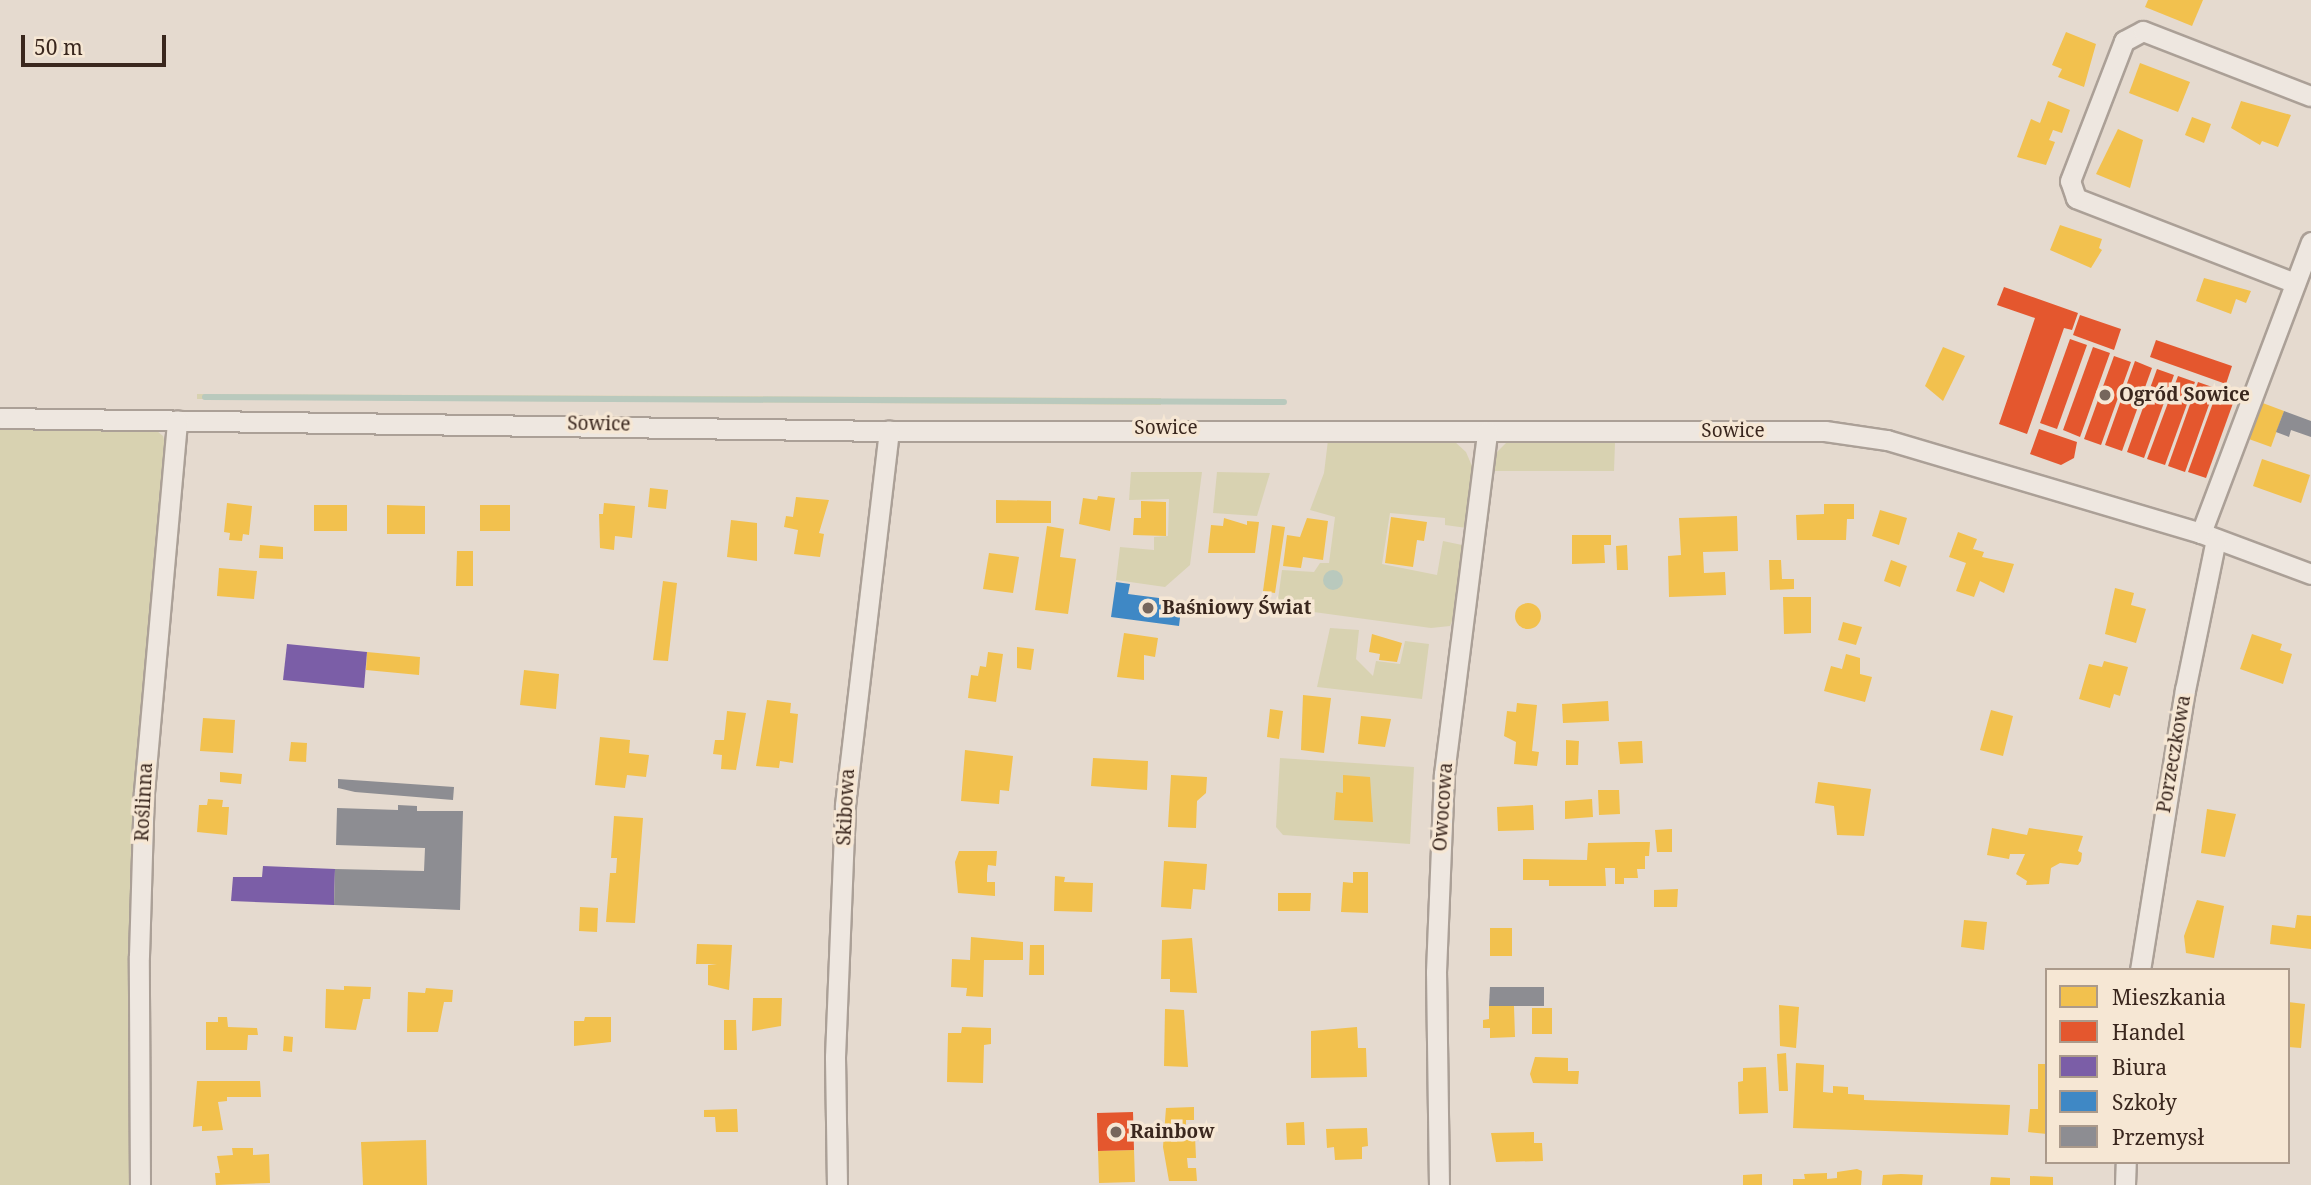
<!DOCTYPE html>
<meta charset="utf-8">
<style>
body{margin:0}
#map{position:relative;width:2311px;height:1185px;overflow:hidden;background:#e5dacf;font-family:"Noto Serif",serif}
div>[style]{position:absolute}
.green>*{inset:0;background:#d8d2b1}
.water>*{inset:0;background:#b9c9bd}
.round{border-radius:50%}
.homes>*{inset:0;background:#f2c14e}
.shops>*{inset:0;background:#e4572e}
.offices>*{inset:0;background:#7b5ea7}
.schools>*{inset:0;background:#3f88c5}
.industry>*{inset:0;background:#8d8d92}
.stream>*{height:6px;margin:-3px;padding:0 3px;transform-origin:3px;border-radius:3px;background:#b9c9bd}
.roads{filter:drop-shadow(2px 0 #aba097) drop-shadow(-2px 0 #aba097) drop-shadow(0 2px #aba097) drop-shadow(0 -2px #aba097)}
.street>*{height:19px;margin:-9.5px;padding:0 9.5px;transform-origin:9.5px;border-radius:9.5px;background:#eee7e0}
.dots>*{width:19px;height:19px;translate:-50% -50%;box-sizing:border-box;border:4px solid #f6e7d4;border-radius:50%}
span{translate:-50% -50%;white-space:nowrap;text-align:center;line-height:1.15;-webkit-text-stroke:7px #f6e7d4;paint-order:stroke}
.poi-label{font-size:19px;color:#3a271e;font-weight:700}
.left{translate:0 -50%;text-align:left}
.street-label{font-size:19px;color:#3a271e}
.legend{position:absolute;left:2045px;top:968px;width:245px;height:196px;box-sizing:border-box;background:#f6e7d4;border:2px solid #ab9a8b;margin:0;padding:9px 12px;list-style:none;font-size:21px;color:#3a271e}
.legend li{display:flex;align-items:center;gap:14px;height:35px}
.legend b{width:35px;border:2px solid #ab9a8b}
.scale{position:absolute;left:21px;top:35px;width:145px;height:32px;box-sizing:border-box;border:4px solid #3a271e;border-top:0;padding-left:9px;font-size:21px;line-height:24px;white-space:nowrap;color:#3a271e;-webkit-text-stroke:5px #f6e7d4;paint-order:stroke}
</style>
<div id="map">
<div class="green">
<i style="clip-path:polygon(197px 394px,1161px 398px,1161px 405px,197px 399px)"></i>
<i style="clip-path:polygon(0 426px,151px 426px,163px 436px,167px 453px,132px 1185px,0 1185px)"></i>
<i style="clip-path:polygon(1424px 439px,1455px 442px,1466px 452px,1475px 473px,1467px 528px,1445px 525px,1445px 518px,1390px 513px,1382px 564px,1437px 575px,1443px 541px,1462px 545px,1455px 614px,1450px 626px,1431px 628px,1277px 607px,1282px 570px,1314px 572px,1320px 563px,1329px 563px,1335px 517px,1310px 510px,1324px 473px,1328px 440px)"></i>
<i style="clip-path:polygon(1507px 442px,1615px 443px,1614px 471px,1492px 471px,1495px 454px)"></i>
<i style="clip-path:polygon(1131px 472px,1202px 472px,1190px 565px,1165px 587px,1116px 580px,1120px 547px,1154px 550px,1154px 537px,1168px 536px,1169px 499px,1129px 500px)"></i>
<i style="clip-path:polygon(1217px 472px,1270px 473px,1257px 516px,1213px 513px)"></i>
<i style="clip-path:polygon(1330px 628px,1359px 630px,1356px 659px,1373px 676px,1376px 661px,1400px 664px,1405px 641px,1429px 644px,1422px 699px,1317px 687px)"></i>
<i style="clip-path:polygon(1280px 758px,1414px 767px,1410px 844px,1283px 835px,1276px 827px)"></i>
</div>
<div class="water">
<i class="round" style="left:1323px;top:570px;width:20px;height:20px"></i>
</div>
<div class="homes">
<i style="clip-path:polygon(2148px 0,2203px 0,2192px 26px,2145px 7px)"></i>
<i style="clip-path:polygon(2066px 32px,2096px 44px,2084px 87px,2058px 77px,2062px 69px,2052px 65px)"></i>
<i style="clip-path:polygon(2140px 63px,2190px 82px,2178px 112px,2129px 93px)"></i>
<i style="clip-path:polygon(2048px 101px,2070px 110px,2062px 133px,2053px 130px,2049px 140px,2055px 142px,2046px 165px,2017px 157px,2031px 119px,2040px 123px)"></i>
<i style="clip-path:polygon(2241px 101px,2291px 115px,2278px 147px,2262px 141px,2260px 145px,2231px 128px)"></i>
<i style="clip-path:polygon(2192px 117px,2211px 124px,2204px 143px,2185px 135px)"></i>
<i style="clip-path:polygon(2118px 129px,2143px 140px,2130px 188px,2096px 174px)"></i>
<i style="clip-path:polygon(2060px 225px,2102px 239px,2099px 248px,2102px 250px,2091px 268px,2050px 250px)"></i>
<i style="clip-path:polygon(2204px 278px,2251px 291px,2246px 303px,2236px 299px,2231px 314px,2196px 301px)"></i>
<i style="clip-path:polygon(1943px 347px,1965px 356px,1943px 401px,1925px 386px)"></i>
<i style="clip-path:polygon(2260px 402px,2284px 411px,2271px 447px,2246px 438px)"></i>
<i style="clip-path:polygon(2262px 459px,2310px 475px,2301px 503px,2253px 486px)"></i>
<i style="clip-path:polygon(650px 488px,668px 490px,666px 509px,648px 507px)"></i>
<i style="clip-path:polygon(1098px 496px,1115px 498px,1110px 531px,1079px 524px,1083px 498px,1097px 500px)"></i>
<i style="clip-path:polygon(796px 497px,829px 500px,819px 533px,824px 534px,820px 557px,794px 554px,798px 530px,784px 527px,786px 516px,793px 517px)"></i>
<i style="clip-path:polygon(996px 500px,1051px 501px,1051px 523px,996px 523px)"></i>
<i style="clip-path:polygon(1141px 501px,1166px 502px,1166px 536px,1133px 535px,1134px 518px,1141px 518px)"></i>
<i style="clip-path:polygon(227px 503px,252px 506px,249px 535px,243px 534px,242px 541px,229px 540px,230px 533px,224px 532px)"></i>
<i style="clip-path:polygon(604px 503px,635px 506px,632px 538px,615px 536px,614px 550px,600px 548px,599px 514px,603px 514px)"></i>
<i style="clip-path:polygon(1824px 504px,1854px 504px,1854px 519px,1847px 519px,1846px 540px,1797px 540px,1796px 515px,1824px 514px)"></i>
<i style="clip-path:polygon(314px 505px,347px 505px,347px 531px,314px 531px)"></i>
<i style="clip-path:polygon(387px 505px,425px 506px,425px 534px,387px 534px)"></i>
<i style="clip-path:polygon(480px 505px,510px 505px,510px 531px,480px 531px)"></i>
<i style="clip-path:polygon(1880px 510px,1907px 518px,1899px 545px,1872px 536px)"></i>
<i style="clip-path:polygon(1737px 516px,1738px 551px,1703px 552px,1704px 573px,1725px 572px,1726px 595px,1669px 597px,1668px 556px,1681px 555px,1679px 518px)"></i>
<i style="clip-path:polygon(1391px 517px,1427px 522px,1424px 541px,1417px 540px,1413px 567px,1385px 563px)"></i>
<i style="clip-path:polygon(1224px 518px,1247px 525px,1247px 521px,1259px 522px,1255px 553px,1208px 553px,1211px 525px,1223px 526px)"></i>
<i style="clip-path:polygon(1307px 518px,1328px 521px,1323px 560px,1303px 557px,1301px 568px,1283px 566px,1287px 535px,1300px 537px)"></i>
<i style="clip-path:polygon(731px 520px,757px 523px,757px 561px,727px 557px)"></i>
<i style="clip-path:polygon(1272px 525px,1285px 527px,1275px 593px,1263px 591px)"></i>
<i style="clip-path:polygon(1047px 526px,1064px 529px,1060px 557px,1076px 559px,1068px 614px,1035px 610px)"></i>
<i style="clip-path:polygon(1958px 532px,1977px 539px,1973px 549px,1984px 552px,1982px 557px,2014px 564px,2004px 593px,1980px 581px,1974px 597px,1956px 591px,1966px 563px,1949px 557px)"></i>
<i style="clip-path:polygon(1572px 535px,1611px 535px,1611px 545px,1604px 545px,1605px 563px,1572px 564px)"></i>
<i style="clip-path:polygon(260px 545px,283px 547px,283px 559px,259px 558px)"></i>
<i style="clip-path:polygon(1627px 545px,1628px 570px,1617px 570px,1616px 546px)"></i>
<i style="clip-path:polygon(457px 551px,473px 551px,473px 586px,456px 586px)"></i>
<i style="clip-path:polygon(989px 553px,1019px 557px,1013px 593px,983px 589px)"></i>
<i style="clip-path:polygon(1769px 560px,1781px 560px,1782px 579px,1794px 579px,1794px 589px,1770px 590px)"></i>
<i style="clip-path:polygon(1891px 560px,1907px 566px,1900px 587px,1884px 581px)"></i>
<i style="clip-path:polygon(219px 568px,257px 571px,254px 599px,217px 596px)"></i>
<i style="clip-path:polygon(663px 581px,677px 583px,668px 661px,653px 660px)"></i>
<i style="clip-path:polygon(2115px 588px,2134px 593px,2131px 605px,2146px 609px,2136px 643px,2105px 634px)"></i>
<i style="clip-path:polygon(1783px 597px,1811px 597px,1811px 633px,1784px 634px)"></i>
<i class="round" style="left:1515px;top:603px;width:26px;height:26px"></i>
<i style="clip-path:polygon(1843px 622px,1862px 627px,1856px 645px,1838px 640px)"></i>
<i style="clip-path:polygon(1124px 633px,1158px 638px,1155px 657px,1144px 655px,1144px 680px,1117px 677px)"></i>
<i style="clip-path:polygon(1372px 634px,1402px 643px,1397px 662px,1379px 660px,1380px 654px,1369px 652px)"></i>
<i style="clip-path:polygon(2252px 634px,2282px 644px,2280px 650px,2292px 654px,2283px 684px,2240px 669px)"></i>
<i style="clip-path:polygon(1017px 647px,1034px 649px,1031px 670px,1017px 668px)"></i>
<i style="clip-path:polygon(367px 652px,420px 657px,419px 675px,366px 670px)"></i>
<i style="clip-path:polygon(988px 652px,1003px 654px,996px 702px,968px 698px,971px 675px,978px 676px,980px 666px,986px 667px)"></i>
<i style="clip-path:polygon(1846px 654px,1860px 658px,1860px 674px,1872px 677px,1865px 702px,1824px 691px,1831px 666px,1842px 669px)"></i>
<i style="clip-path:polygon(2104px 661px,2128px 667px,2120px 696px,2114px 694px,2110px 708px,2079px 699px,2089px 664px,2102px 667px)"></i>
<i style="clip-path:polygon(524px 670px,559px 674px,556px 709px,520px 705px)"></i>
<i style="clip-path:polygon(1303px 695px,1331px 698px,1324px 753px,1301px 750px)"></i>
<i style="clip-path:polygon(767px 700px,791px 703px,790px 713px,798px 714px,793px 763px,780px 761px,779px 768px,756px 766px)"></i>
<i style="clip-path:polygon(1608px 701px,1609px 721px,1563px 723px,1562px 704px)"></i>
<i style="clip-path:polygon(1517px 703px,1537px 705px,1532px 751px,1539px 752px,1537px 766px,1514px 764px,1516px 742px,1504px 736px,1507px 711px,1516px 712px)"></i>
<i style="clip-path:polygon(1270px 709px,1283px 711px,1279px 739px,1267px 737px)"></i>
<i style="clip-path:polygon(1991px 710px,2013px 716px,2003px 756px,1980px 750px)"></i>
<i style="clip-path:polygon(727px 711px,746px 713px,736px 770px,721px 769px,722px 755px,713px 754px,715px 740px,724px 740px)"></i>
<i style="clip-path:polygon(1361px 716px,1391px 719px,1385px 747px,1358px 744px)"></i>
<i style="clip-path:polygon(203px 718px,235px 720px,233px 753px,200px 751px)"></i>
<i style="clip-path:polygon(600px 737px,630px 740px,629px 753px,649px 755px,646px 777px,627px 775px,625px 788px,595px 785px)"></i>
<i style="clip-path:polygon(1566px 740px,1579px 741px,1578px 765px,1566px 765px)"></i>
<i style="clip-path:polygon(1642px 741px,1643px 763px,1620px 764px,1618px 742px)"></i>
<i style="clip-path:polygon(291px 742px,307px 743px,306px 762px,289px 761px)"></i>
<i style="clip-path:polygon(965px 750px,1013px 756px,1009px 791px,1000px 790px,999px 804px,961px 801px)"></i>
<i style="clip-path:polygon(1093px 758px,1148px 761px,1147px 790px,1091px 786px)"></i>
<i style="clip-path:polygon(220px 772px,242px 774px,241px 784px,220px 782px)"></i>
<i style="clip-path:polygon(1171px 775px,1207px 777px,1206px 793px,1197px 801px,1196px 828px,1168px 827px)"></i>
<i style="clip-path:polygon(1343px 775px,1370px 777px,1373px 822px,1334px 820px,1336px 792px,1343px 793px)"></i>
<i style="clip-path:polygon(1818px 782px,1871px 789px,1864px 836px,1837px 835px,1834px 806px,1815px 803px)"></i>
<i style="clip-path:polygon(1598px 790px,1619px 790px,1620px 814px,1599px 815px)"></i>
<i style="clip-path:polygon(208px 799px,223px 800px,222px 807px,229px 807px,227px 835px,197px 832px,199px 805px,207px 805px)"></i>
<i style="clip-path:polygon(1592px 799px,1593px 817px,1565px 819px,1565px 801px)"></i>
<i style="clip-path:polygon(1533px 805px,1534px 830px,1498px 831px,1497px 807px)"></i>
<i style="clip-path:polygon(2207px 809px,2236px 814px,2225px 857px,2201px 853px)"></i>
<i style="clip-path:polygon(614px 816px,643px 818px,635px 923px,606px 922px,610px 873px,616px 873px,617px 858px,611px 858px)"></i>
<i style="clip-path:polygon(1992px 828px,2027px 835px,2029px 828px,2083px 836px,2078px 851px,2082px 853px,2081px 861px,2078px 865px,2060px 863px,2051px 868px,2049px 884px,2026px 885px,2027px 881px,2016px 874px,2025px 854px,2010px 854px,2009px 859px,1987px 855px)"></i>
<i style="clip-path:polygon(1672px 829px,1672px 852px,1657px 852px,1655px 830px)"></i>
<i style="clip-path:polygon(1637px 842px,1650px 842px,1649px 856px,1645px 856px,1645px 869px,1637px 869px,1638px 878px,1624px 878px,1624px 884px,1615px 884px,1615px 868px,1605px 868px,1606px 886px,1549px 886px,1549px 880px,1523px 880px,1523px 859px,1587px 860px,1588px 843px)"></i>
<i style="clip-path:polygon(959px 851px,997px 851px,996px 866px,988px 865px,987px 874px,987px 882px,995px 882px,995px 896px,958px 893px,955px 862px)"></i>
<i style="clip-path:polygon(1164px 861px,1207px 864px,1205px 890px,1193px 889px,1191px 909px,1161px 907px)"></i>
<i style="clip-path:polygon(1353px 872px,1368px 872px,1368px 913px,1341px 912px,1343px 882px,1353px 883px)"></i>
<i style="clip-path:polygon(1055px 876px,1065px 877px,1064px 882px,1093px 883px,1092px 912px,1054px 911px)"></i>
<i style="clip-path:polygon(1678px 889px,1677px 907px,1654px 907px,1654px 890px)"></i>
<i style="clip-path:polygon(1278px 893px,1311px 893px,1310px 911px,1278px 911px)"></i>
<i style="clip-path:polygon(2197px 900px,2224px 906px,2214px 958px,2186px 953px,2184px 936px)"></i>
<i style="clip-path:polygon(580px 907px,598px 908px,597px 932px,579px 931px)"></i>
<i style="clip-path:polygon(2297px 915px,2311px 916px,2311px 949px,2270px 944px,2272px 925px,2295px 928px)"></i>
<i style="clip-path:polygon(1964px 920px,1987px 922px,1984px 950px,1961px 947px)"></i>
<i style="clip-path:polygon(1490px 928px,1512px 928px,1512px 956px,1490px 956px)"></i>
<i style="clip-path:polygon(971px 937px,1023px 942px,1023px 960px,984px 960px,983px 997px,966px 996px,967px 988px,951px 987px,952px 959px,970px 960px)"></i>
<i style="clip-path:polygon(1192px 938px,1197px 993px,1170px 992px,1170px 979px,1161px 979px,1162px 940px)"></i>
<i style="clip-path:polygon(697px 944px,732px 945px,729px 990px,708px 985px,708px 965px,717px 964px,696px 964px)"></i>
<i style="clip-path:polygon(1030px 945px,1044px 945px,1044px 975px,1029px 975px)"></i>
<i style="clip-path:polygon(344px 986px,371px 987px,370px 999px,363px 999px,356px 1030px,325px 1028px,326px 989px,344px 990px)"></i>
<i style="clip-path:polygon(426px 988px,453px 990px,452px 1002px,444px 1002px,438px 1032px,407px 1032px,408px 992px,425px 993px)"></i>
<i style="clip-path:polygon(753px 998px,782px 998px,781px 1026px,752px 1031px)"></i>
<i style="clip-path:polygon(2288px 1002px,2305px 1004px,2301px 1048px,2288px 1047px)"></i>
<i style="clip-path:polygon(1779px 1005px,1799px 1007px,1796px 1048px,1780px 1046px)"></i>
<i style="clip-path:polygon(1489px 1006px,1514px 1006px,1515px 1037px,1490px 1038px,1490px 1028px,1483px 1028px,1483px 1020px,1489px 1019px)"></i>
<i style="clip-path:polygon(1532px 1008px,1552px 1008px,1552px 1034px,1532px 1034px)"></i>
<i style="clip-path:polygon(1165px 1009px,1184px 1010px,1188px 1067px,1164px 1066px)"></i>
<i style="clip-path:polygon(218px 1017px,227px 1017px,228px 1027px,257px 1028px,258px 1035px,248px 1035px,247px 1050px,206px 1050px,206px 1022px,218px 1022px)"></i>
<i style="clip-path:polygon(585px 1017px,611px 1017px,611px 1042px,574px 1046px,574px 1021px,584px 1021px)"></i>
<i style="clip-path:polygon(724px 1020px,736px 1020px,737px 1050px,724px 1050px)"></i>
<i style="clip-path:polygon(962px 1027px,991px 1028px,991px 1044px,984px 1045px,983px 1083px,947px 1082px,948px 1033px,961px 1033px)"></i>
<i style="clip-path:polygon(1357px 1027px,1358px 1048px,1366px 1048px,1367px 1077px,1311px 1078px,1311px 1031px)"></i>
<i style="clip-path:polygon(284px 1036px,293px 1037px,292px 1052px,283px 1051px)"></i>
<i style="clip-path:polygon(1786px 1053px,1788px 1091px,1779px 1091px,1777px 1054px)"></i>
<i style="clip-path:polygon(1535px 1057px,1568px 1058px,1568px 1071px,1579px 1071px,1578px 1084px,1533px 1083px,1530px 1074px)"></i>
<i style="clip-path:polygon(1796px 1063px,1824px 1065px,1823px 1092px,1833px 1093px,1833px 1086px,1848px 1087px,1848px 1094px,1864px 1095px,1864px 1100px,2010px 1105px,2008px 1135px,1793px 1128px)"></i>
<i style="clip-path:polygon(2038px 1064px,2047px 1064px,2047px 1134px,2028px 1132px,2030px 1109px,2038px 1109px)"></i>
<i style="clip-path:polygon(1766px 1067px,1768px 1113px,1739px 1114px,1738px 1082px,1743px 1081px,1743px 1068px)"></i>
<i style="clip-path:polygon(197px 1081px,260px 1081px,261px 1097px,227px 1097px,227px 1101px,218px 1102px,223px 1130px,202px 1131px,202px 1126px,193px 1127px)"></i>
<i style="clip-path:polygon(1194px 1107px,1194px 1120px,1186px 1120px,1186px 1136px,1195px 1136px,1196px 1158px,1187px 1158px,1188px 1168px,1196px 1168px,1197px 1181px,1169px 1181px,1163px 1147px,1166px 1108px)"></i>
<i style="clip-path:polygon(737px 1109px,738px 1132px,716px 1132px,715px 1117px,704px 1117px,704px 1110px)"></i>
<i style="clip-path:polygon(1304px 1122px,1305px 1145px,1287px 1145px,1286px 1123px)"></i>
<i style="clip-path:polygon(1367px 1128px,1368px 1146px,1362px 1147px,1362px 1159px,1335px 1160px,1334px 1147px,1327px 1148px,1326px 1129px)"></i>
<i style="clip-path:polygon(1534px 1132px,1534px 1143px,1542px 1143px,1543px 1161px,1496px 1162px,1491px 1133px)"></i>
<i style="clip-path:polygon(426px 1140px,427px 1185px,363px 1185px,361px 1142px)"></i>
<i style="clip-path:polygon(232px 1148px,253px 1148px,253px 1155px,269px 1154px,270px 1183px,216px 1185px,215px 1173px,220px 1173px,217px 1156px,233px 1155px)"></i>
<i style="clip-path:polygon(1134px 1150px,1135px 1182px,1099px 1183px,1098px 1151px)"></i>
<i style="clip-path:polygon(1857px 1169px,1862px 1171px,1861px 1185px,1793px 1185px,1793px 1179px,1805px 1179px,1804px 1174px,1827px 1173px,1827px 1179px,1837px 1178px,1837px 1172px)"></i>
<i style="clip-path:polygon(1762px 1174px,1762px 1185px,1743px 1185px,1743px 1175px)"></i>
<i style="clip-path:polygon(1901px 1174px,1923px 1175px,1922px 1185px,1882px 1185px,1883px 1175px)"></i>
<i style="clip-path:polygon(2030px 1176px,2053px 1177px,2053px 1185px,2030px 1185px)"></i>
<i style="clip-path:polygon(1991px 1177px,2010px 1178px,2010px 1185px,1990px 1185px)"></i>
</div>
<div class="shops">
<i style="clip-path:polygon(2004px 287px,2078px 313px,2072px 330px,2064px 328px,2027px 434px,1999px 424px,2035px 318px,1997px 305px)"></i>
<i style="clip-path:polygon(2080px 315px,2121px 329px,2114px 350px,2073px 335px)"></i>
<i style="clip-path:polygon(2070px 339px,2087px 345px,2057px 429px,2040px 423px)"></i>
<i style="clip-path:polygon(2156px 340px,2232px 366px,2226px 384px,2150px 357px)"></i>
<i style="clip-path:polygon(2093px 347px,2110px 353px,2080px 437px,2063px 430px)"></i>
<i style="clip-path:polygon(2114px 356px,2131px 362px,2101px 445px,2084px 439px)"></i>
<i style="clip-path:polygon(2135px 361px,2152px 368px,2122px 451px,2105px 445px)"></i>
<i style="clip-path:polygon(2157px 369px,2174px 375px,2144px 458px,2127px 452px)"></i>
<i style="clip-path:polygon(2178px 376px,2195px 382px,2165px 465px,2147px 459px)"></i>
<i style="clip-path:polygon(2198px 382px,2215px 388px,2185px 472px,2168px 466px)"></i>
<i style="clip-path:polygon(2218px 389px,2236px 395px,2206px 478px,2188px 472px)"></i>
<i style="clip-path:polygon(2039px 429px,2077px 442px,2074px 458px,2061px 465px,2030px 454px)"></i>
<i style="clip-path:polygon(1133px 1112px,1134px 1150px,1098px 1151px,1097px 1113px)"></i>
</div>
<div class="offices">
<i style="clip-path:polygon(287px 644px,367px 652px,364px 688px,283px 680px)"></i>
<i style="clip-path:polygon(263px 866px,335px 869px,334px 905px,231px 901px,233px 877px,262px 877px)"></i>
</div>
<div class="schools">
<i style="clip-path:polygon(1116px 582px,1130px 584px,1128px 594px,1182px 601px,1179px 626px,1111px 617px)"></i>
</div>
<div class="industry">
<i style="clip-path:polygon(2284px 411px,2311px 421px,2311px 437px,2291px 430px,2289px 437px,2276px 432px)"></i>
<i style="clip-path:polygon(338px 779px,454px 787px,453px 800px,355px 792px,338px 788px)"></i>
<i style="clip-path:polygon(398px 805px,417px 806px,417px 811px,463px 811px,460px 910px,334px 905px,335px 869px,424px 871px,425px 848px,336px 845px,337px 808px,398px 810px)"></i>
<i style="clip-path:polygon(1490px 987px,1544px 987px,1544px 1006px,1489px 1006px)"></i>
</div>
<div class="stream">
<i style="left:205px;top:397px;width:1079px;rotate:0.27deg"></i>
</div>
<div class="roads">
<div class="street">
<i style="left:2295px;top:283px;width:235px;rotate:-158.8deg"></i>
<i style="left:2076px;top:198px;width:18px;rotate:-109deg"></i>
<i style="left:2070px;top:181px;width:150px;rotate:-68.9deg"></i>
<i style="left:2124px;top:41px;width:21px;rotate:-28deg"></i>
<i style="left:2143px;top:31px;width:180px;rotate:21.2deg"></i>
<i style="left:0;top:418px;width:889px;rotate:0.84deg"></i>
<i style="left:889px;top:431px;width:936px"></i>
<i style="left:1825px;top:431px;width:63px;rotate:8.3deg"></i>
<i style="left:1887px;top:440px;width:327px;rotate:16.5deg"></i>
<i style="left:2201px;top:533px;width:117px;rotate:20.4deg"></i>
<i style="left:2201px;top:533px;width:311px;rotate:-69.3deg"></i>
<i style="left:2140px;top:970px;width:284px;rotate:-80.9deg"></i>
<i style="left:2185px;top:690px;width:154px;rotate:-78.4deg"></i>
<i style="left:140px;top:1185px;width:229px;rotate:-90.3deg"></i>
<i style="left:139px;top:956px;width:164px;rotate:-88.3deg"></i>
<i style="left:144px;top:792px;width:373px;rotate:-84.9deg"></i>
<i style="left:837px;top:1185px;width:128px;rotate:-90.9deg"></i>
<i style="left:835px;top:1057px;width:252px;rotate:-87.7deg"></i>
<i style="left:845px;top:805px;width:377px;rotate:-83.3deg"></i>
<i style="left:1439px;top:1185px;width:213px;rotate:-90.8deg"></i>
<i style="left:1436px;top:972px;width:198px;rotate:-87.7deg"></i>
<i style="left:1444px;top:774px;width:345px;rotate:-82.8deg"></i>
<i style="left:2125px;top:1185px;width:23px;rotate:-88deg"></i>
</div>
</div>
<div class="dots">
<i style="left:2105px;top:395px;background:#76665c"></i>
<i style="left:1148px;top:608px;background:#76665c"></i>
<i style="left:1116px;top:1132px;background:#76665c"></i>
</div>
<div class="poi-label">
<span class="left" style="left:2119px;top:395px">Ogród Sowice</span>
<span class="left" style="left:1162px;top:608px">Baśniowy Świat</span>
<span class="left" style="left:1130px;top:1132px">Rainbow</span>
</div>
<div class="street-label">
<span style="left:599px;top:424px;rotate:1deg">Sowice</span>
<span style="left:1166px;top:428px">Sowice</span>
<span style="left:1733px;top:431px">Sowice</span>
<span style="left:2174px;top:754px;rotate:-80deg">Porzeczkowa</span>
<span style="left:144px;top:802px;rotate:-87deg">Roślinna</span>
<span style="left:846px;top:807px;rotate:-87deg">Skibowa</span>
<span style="left:1443px;top:807px;rotate:-86deg">Owocowa</span>
</div>
<ul class="legend">
<li><b style="height:19px;background:#f2c14e"></b>Mieszkania</li>
<li><b style="height:19px;background:#e4572e"></b>Handel</li>
<li><b style="height:19px;background:#7b5ea7"></b>Biura</li>
<li><b style="height:19px;background:#3f88c5"></b>Szkoły</li>
<li><b style="height:19px;background:#8d8d92"></b>Przemysł</li>
</ul>
<div class="scale">50 m</div>
</div>
